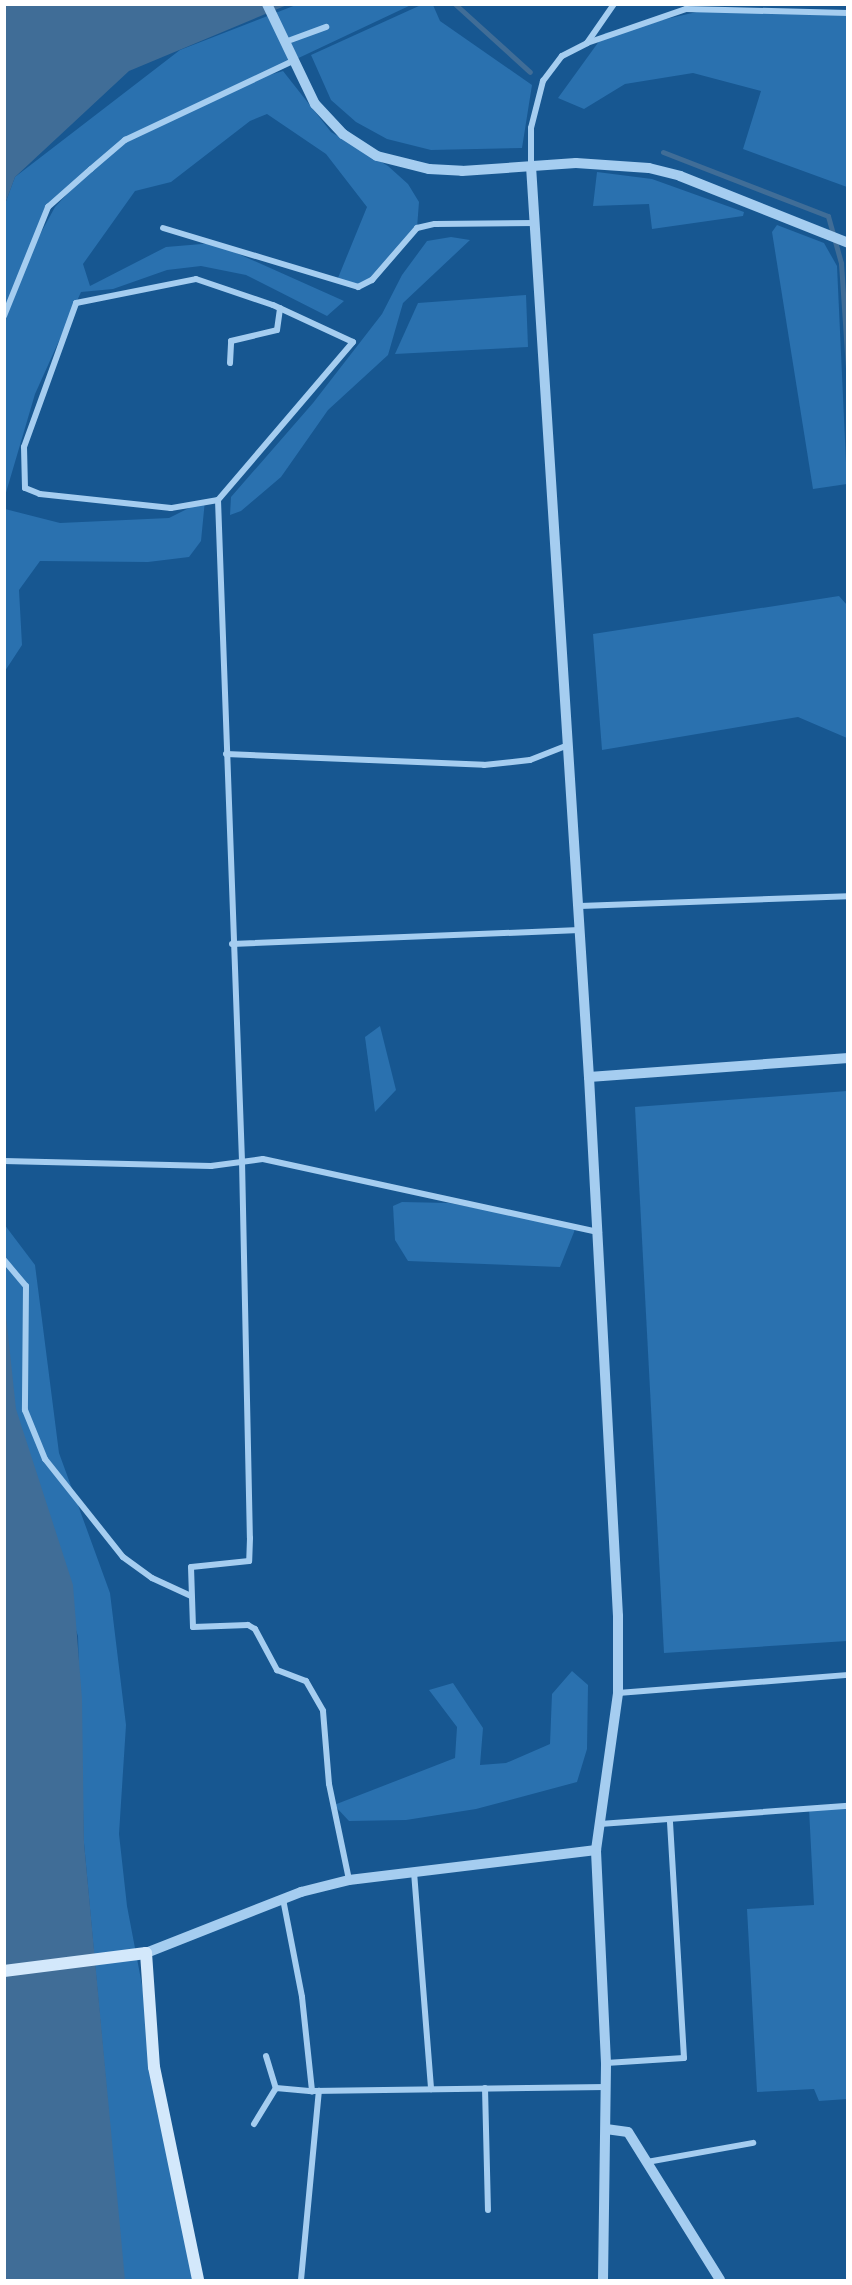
<!DOCTYPE html>
<style>
body{margin:0}
#map{position:relative;width:852px;height:2285px;overflow:hidden;background:#175791;font-family:Manrope,sans-serif}
div>[style]{position:absolute}
.green>*{inset:0;background:#2a71af}
.water>*{inset:0;background:#406d97}
.stream>*{height:5px;margin:-2.5px;padding:0 2.5px;transform-origin:2.5px;border-radius:2.5px;background:#406d97}
.minor>*{height:6px;margin:-3px;padding:0 3px;transform-origin:3px;border-radius:3px;background:#a5cdf0}
.tertiary>*{height:10px;margin:-5px;padding:0 5px;transform-origin:5px;border-radius:5px;background:#a5cdf0}
.secondary>*{height:12px;margin:-6px;padding:0 6px;transform-origin:6px;border-radius:6px;background:#d3e8fb}
span{translate:-50% -50%;white-space:nowrap;text-align:center;line-height:1.15;-webkit-text-stroke:4.5px #175791;paint-order:stroke}
.frame{position:absolute;inset:0;border:6px solid #fff;pointer-events:none}
</style>
<div id="map">
<div class="green">
<i style="clip-path:polygon(296px 5px,411px 5px,252px 80px,283px 71px,331px 132px,388px 166px,408px 184px,419px 202px,417px 228px,372px 280px,354px 286px,338px 278px,367px 207px,326px 154px,267px 114px,250px 121px,171px 182px,135px 191px,83px 264px,90px 286px,166px 247px,214px 243px,344px 301px,327px 316px,246px 275px,201px 266px,167px 270px,113px 289px,81px 292px,35px 394px,5px 496px,5px 320px,38px 238px,55px 207px,84px 176px,48px 207px,5px 307px,5px 204px,15px 177px,180px 50px)"></i>
<i style="clip-path:polygon(421px 5px,433px 5px,440px 21px,532px 85px,522px 148px,431px 150px,387px 139px,356px 122px,331px 100px,311px 55px)"></i>
<i style="clip-path:polygon(714px 8px,847px 13px,847px 187px,743px 149px,761px 91px,693px 73px,625px 84px,584px 109px,558px 98px,605px 33px)"></i>
<i style="clip-path:polygon(597px 172px,652px 179px,744px 212px,743px 216px,652px 229px,649px 204px,593px 206px)"></i>
<i style="clip-path:polygon(777px 225px,824px 243px,837px 266px,847px 484px,813px 489px,772px 232px)"></i>
<i style="clip-path:polygon(451px 237px,470px 240px,403px 303px,388px 355px,328px 410px,281px 477px,241px 511px,230px 515px,231px 497px,313px 403px,382px 314px,402px 275px,427px 241px)"></i>
<i style="clip-path:polygon(526px 295px,528px 347px,395px 354px,418px 303px)"></i>
<i style="clip-path:polygon(205px 500px,201px 541px,189px 557px,148px 562px,40px 561px,19px 590px,22px 645px,5px 671px,5px 509px,60px 523px,169px 518px)"></i>
<i style="clip-path:polygon(839px 596px,847px 605px,847px 738px,798px 717px,602px 750px,593px 634px)"></i>
<i style="clip-path:polygon(380px 1026px,396px 1090px,375px 1112px,365px 1037px)"></i>
<i style="clip-path:polygon(847px 1091px,847px 1641px,664px 1653px,635px 1107px)"></i>
<i style="clip-path:polygon(402px 1202px,449px 1203px,576px 1227px,560px 1267px,408px 1261px,395px 1240px,393px 1206px)"></i>
<i style="clip-path:polygon(4px 1224px,35px 1265px,59px 1453px,110px 1593px,126px 1725px,119px 1834px,127px 1906px,198px 2280px,114px 2280px,116px 2193px,84px 1843px,78px 1636px,18px 1459px,5px 1309px)"></i>
<i style="clip-path:polygon(572px 1671px,588px 1685px,587px 1749px,577px 1782px,476px 1809px,406px 1820px,349px 1821px,334px 1805px,455px 1758px,457px 1727px,429px 1690px,453px 1683px,483px 1728px,480px 1765px,506px 1763px,550px 1744px,552px 1694px)"></i>
<i style="clip-path:polygon(847px 1806px,847px 2099px,819px 2101px,814px 2089px,757px 2092px,747px 1909px,814px 1905px,809px 1809px)"></i>
</div>
<div class="water">
<i style="clip-path:polygon(5px 5px,287px 5px,129px 71px,15px 177px,5px 204px)"></i>
<i style="clip-path:polygon(4px 1297px,16px 1409px,73px 1585px,82px 1699px,84px 1843px,125px 2280px,5px 2280px)"></i>
</div>
<div class="stream">
<i style="left:455px;top:4px;width:101px;rotate:42.2deg"></i>
<i style="left:663px;top:152px;width:177px;rotate:21.2deg"></i>
<i style="left:828px;top:216px;width:49px;rotate:74.5deg"></i>
<i style="left:841px;top:263px;width:105px;rotate:86.2deg"></i>
</div>
<div class="minor">
<i style="left:285px;top:42px;width:44px;rotate:-20.1deg"></i>
<i style="left:587px;top:43px;width:47px;rotate:-55.3deg"></i>
<i style="left:531px;top:166px;width:38px;rotate:-90deg"></i>
<i style="left:531px;top:128px;width:49px;rotate:-75.7deg"></i>
<i style="left:543px;top:81px;width:31px;rotate:-53deg"></i>
<i style="left:562px;top:56px;width:28px;rotate:-27deg"></i>
<i style="left:587px;top:43px;width:105px;rotate:-19deg"></i>
<i style="left:686px;top:9px;width:162px;rotate:1.4deg"></i>
<i style="left:163px;top:228px;width:204px;rotate:16.8deg"></i>
<i style="left:358px;top:287px;width:16px;rotate:-27deg"></i>
<i style="left:372px;top:280px;width:69px;rotate:-49.1deg"></i>
<i style="left:417px;top:228px;width:18px;rotate:-13deg"></i>
<i style="left:435px;top:224px;width:101px;rotate:-0.6deg"></i>
<i style="left:4px;top:316px;width:118px;rotate:-68deg"></i>
<i style="left:48px;top:207px;width:57px;rotate:-41.5deg"></i>
<i style="left:91px;top:169px;width:45px;rotate:-40.5deg"></i>
<i style="left:125px;top:140px;width:186px;rotate:-25.2deg"></i>
<i style="left:230px;top:363px;width:22px;rotate:-87deg"></i>
<i style="left:231px;top:341px;width:47px;rotate:-13.4deg"></i>
<i style="left:277px;top:330px;width:22px;rotate:-82deg"></i>
<i style="left:218px;top:500px;width:48px;rotate:170.3deg"></i>
<i style="left:171px;top:508px;width:132px;rotate:-173.9deg"></i>
<i style="left:40px;top:494px;width:16px;rotate:-158deg"></i>
<i style="left:25px;top:488px;width:41px;rotate:-91.4deg"></i>
<i style="left:24px;top:447px;width:153px;rotate:-70.1deg"></i>
<i style="left:76px;top:303px;width:122px;rotate:-11.3deg"></i>
<i style="left:196px;top:279px;width:81px;rotate:18.7deg"></i>
<i style="left:273px;top:305px;width:88px;rotate:24.8deg"></i>
<i style="left:353px;top:342px;width:208px;rotate:130.5deg"></i>
<i style="left:218px;top:500px;width:661px;rotate:87.92deg"></i>
<i style="left:242px;top:1161px;width:377px;rotate:88.8deg"></i>
<i style="left:250px;top:1538px;width:23px;rotate:92deg"></i>
<i style="left:249px;top:1561px;width:58px;rotate:174.1deg"></i>
<i style="left:191px;top:1567px;width:60px;rotate:88.1deg"></i>
<i style="left:193px;top:1627px;width:55px;rotate:-2.1deg"></i>
<i style="left:248px;top:1625px;width:8px;rotate:30deg"></i>
<i style="left:255px;top:1629px;width:47px;rotate:61.8deg"></i>
<i style="left:277px;top:1670px;width:31px;rotate:21deg"></i>
<i style="left:306px;top:1681px;width:34px;rotate:60deg"></i>
<i style="left:323px;top:1711px;width:73px;rotate:85.3deg"></i>
<i style="left:329px;top:1784px;width:98px;rotate:78.2deg"></i>
<i style="left:226px;top:754px;width:258px;rotate:2.4deg"></i>
<i style="left:484px;top:765px;width:46px;rotate:-6.2deg"></i>
<i style="left:530px;top:760px;width:41px;rotate:-21.5deg"></i>
<i style="left:580px;top:906px;width:268px;rotate:-2.1deg"></i>
<i style="left:232px;top:944px;width:348px;rotate:-2.3deg"></i>
<i style="left:4px;top:1161px;width:207px;rotate:1.4deg"></i>
<i style="left:211px;top:1166px;width:52px;rotate:-7.7deg"></i>
<i style="left:263px;top:1159px;width:344px;rotate:12.3deg"></i>
<i style="left:4px;top:1260px;width:34px;rotate:50deg"></i>
<i style="left:26px;top:1286px;width:124px;rotate:90.5deg"></i>
<i style="left:25px;top:1410px;width:53px;rotate:67.8deg"></i>
<i style="left:45px;top:1459px;width:125px;rotate:51.5deg"></i>
<i style="left:123px;top:1557px;width:36px;rotate:36deg"></i>
<i style="left:152px;top:1578px;width:43px;rotate:24.8deg"></i>
<i style="left:618px;top:1693px;width:231px;rotate:-4.5deg"></i>
<i style="left:600px;top:1824px;width:249px;rotate:-4.2deg"></i>
<i style="left:414px;top:1872px;width:218px;rotate:85.5deg"></i>
<i style="left:283px;top:1899px;width:100px;rotate:79deg"></i>
<i style="left:302px;top:1997px;width:95px;rotate:83.9deg"></i>
<i style="left:266px;top:2056px;width:34px;rotate:73deg"></i>
<i style="left:606px;top:2063px;width:78px;rotate:-3.7deg"></i>
<i style="left:684px;top:2058px;width:239px;rotate:-93.4deg"></i>
<i style="left:485px;top:2088px;width:122px;rotate:88.6deg"></i>
<i style="left:254px;top:2124px;width:42px;rotate:-58.6deg"></i>
<i style="left:276px;top:2088px;width:36px;rotate:5deg"></i>
<i style="left:312px;top:2091px;width:294px;rotate:-0.8deg"></i>
<i style="left:647px;top:2162px;width:108px;rotate:-10.2deg"></i>
<i style="left:301px;top:2280px;width:190px;rotate:-84.6deg"></i>
</div>
<div class="tertiary">
<i style="left:267px;top:4px;width:111px;rotate:64.4deg"></i>
<i style="left:315px;top:104px;width:41px;rotate:47deg"></i>
<i style="left:343px;top:134px;width:40px;rotate:32.9deg"></i>
<i style="left:377px;top:156px;width:54px;rotate:14deg"></i>
<i style="left:429px;top:169px;width:33px;rotate:3deg"></i>
<i style="left:462px;top:171px;width:114px;rotate:-4deg"></i>
<i style="left:576px;top:163px;width:73px;rotate:3.9deg"></i>
<i style="left:649px;top:168px;width:32px;rotate:14deg"></i>
<i style="left:680px;top:176px;width:181px;rotate:21.7deg"></i>
<i style="left:531px;top:166px;width:913px;rotate:86.36deg"></i>
<i style="left:146px;top:1953px;width:167px;rotate:-21.5deg"></i>
<i style="left:301px;top:1892px;width:49px;rotate:-14deg"></i>
<i style="left:349px;top:1880px;width:249px;rotate:-6.9deg"></i>
<i style="left:606px;top:2129px;width:22px;rotate:8deg"></i>
<i style="left:628px;top:2132px;width:174px;rotate:58.1deg"></i>
<i style="left:603px;top:2280px;width:217px;rotate:-89.2deg"></i>
<i style="left:606px;top:2063px;width:213px;rotate:-92.7deg"></i>
<i style="left:596px;top:1850px;width:159px;rotate:-82deg"></i>
<i style="left:618px;top:1693px;width:77px;rotate:-90deg"></i>
<i style="left:618px;top:1616px;width:540px;rotate:-93.08deg"></i>
<i style="left:589px;top:1077px;width:260px;rotate:-4.2deg"></i>
</div>
<div class="secondary">
<i style="left:4px;top:1971px;width:143px;rotate:-7.2deg"></i>
<i style="left:146px;top:1953px;width:114px;rotate:86deg"></i>
<i style="left:154px;top:2067px;width:217px;rotate:78.3deg"></i>
</div>
<div class="frame"></div>
</div>
